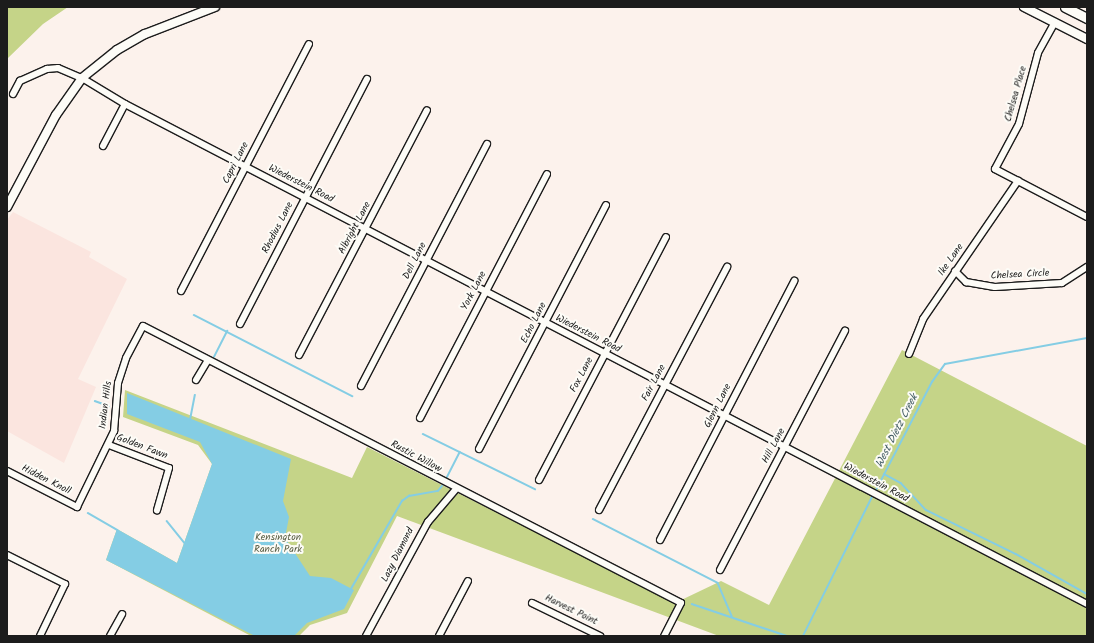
<!DOCTYPE html>
<style>
body{margin:0}
#map{position:relative;width:1094px;height:643px;overflow:hidden;background:#fcf2ec;font-family:Kalam,sans-serif}
div>[style]{position:absolute}
.built>*{inset:0;background:#fbe5df}
.green>*{inset:0;background:#c5d488}
.water>*{inset:0;background:#84cde4}
.stream>*{height:1.5px;margin:-0.75px;padding:0 0.75px;transform-origin:0.75px;border-radius:0.75px;background:#84cde4}
.roads{filter:drop-shadow(1px 0 #1c1c1c) drop-shadow(-1px 0 #1c1c1c) drop-shadow(0 1px #1c1c1c) drop-shadow(0 -1px #1c1c1c)}
.minor>*{height:6px;margin:-3px;padding:0 3px;transform-origin:3px;border-radius:3px;background:#fdfcf7}
.major>*{height:8px;margin:-4px;padding:0 4px;transform-origin:4px;border-radius:4px;background:#fdfcf7}
.highway>*{height:9px;margin:-4.5px;padding:0 4.5px;transform-origin:4.5px;border-radius:4.5px;background:#fdfcf7}
span{translate:-50% -50%;white-space:nowrap;text-align:center;line-height:1.15;-webkit-text-stroke:4px #fdfcf7;paint-order:stroke}
.street-label{font-size:10px;color:#1c1c1c}
.park-label{font-size:10px;color:#575c42}
.water-label{font-size:11px;color:#405a62;font-style:italic}
.frame{position:absolute;inset:0;border:8px solid #1c1c1c;pointer-events:none}
</style>
<div id="map">
<div class="built">
<i style="clip-path:polygon(13px 212px,91px 252px,89px 257px,127px 279px,78px 379px,96px 387px,64px 463px,7px 431px,7px 220px)"></i>
</div>
<div class="green">
<i style="clip-path:polygon(7px 7px,68px 7px,43px 24px,7px 59px)"></i>
<i style="clip-path:polygon(902px 350px,1087px 446px,1087px 636px,719px 636px,397px 516px,347px 613px,310px 625px,299px 636px,251px 636px,106px 560px,117px 529px,177px 563px,212px 464px,198px 445px,123px 417px,125px 390px,352px 478px,367px 447px,675px 603px,721px 581px,769px 605px)"></i>
</div>
<div class="water">
<i style="clip-path:polygon(127px 393px,291px 459px,283px 501px,289px 517px,285px 538px,310px 576px,331px 578px,354px 590px,344px 609px,307px 623px,294px 636px,255px 636px,106px 560px,117px 529px,177px 563px,212px 464px,200px 442px,127px 414px)"></i>
</div>
<div class="stream">
<i style="left:194px;top:315px;width:178px;rotate:27.1deg"></i>
<i style="left:214px;top:357px;width:29px;rotate:-63deg"></i>
<i style="left:95px;top:401px;width:15px;rotate:20deg"></i>
<i style="left:190px;top:420px;width:25px;rotate:-79deg"></i>
<i style="left:423px;top:434px;width:125px;rotate:26.2deg"></i>
<i style="left:884px;top:474px;width:19px;rotate:28deg"></i>
<i style="left:901px;top:483px;width:37px;rotate:47deg"></i>
<i style="left:926px;top:510px;width:100px;rotate:26.1deg"></i>
<i style="left:1016px;top:554px;width:81px;rotate:29.4deg"></i>
<i style="left:446px;top:479px;width:30px;rotate:-63deg"></i>
<i style="left:875px;top:492px;width:124px;rotate:-62.6deg"></i>
<i style="left:932px;top:382px;width:22px;rotate:-54deg"></i>
<i style="left:945px;top:364px;width:144px;rotate:-10.4deg"></i>
<i style="left:88px;top:513px;width:34px;rotate:30deg"></i>
<i style="left:593px;top:519px;width:140px;rotate:27.1deg"></i>
<i style="left:718px;top:583px;width:36px;rotate:67deg"></i>
<i style="left:167px;top:521px;width:28px;rotate:51deg"></i>
<i style="left:351px;top:589px;width:102px;rotate:-59.9deg"></i>
<i style="left:402px;top:501px;width:9px;rotate:-36deg"></i>
<i style="left:409px;top:496px;width:29px;rotate:-10deg"></i>
<i style="left:438px;top:491px;width:6px;rotate:-51deg"></i>
<i style="left:692px;top:604px;width:100px;rotate:18.6deg"></i>
<i style="left:803px;top:636px;width:157px;rotate:-63.6deg"></i>
</div>
<div class="roads">
<div class="minor">
<i style="left:1055px;top:22px;width:35px;rotate:119deg"></i>
<i style="left:1038px;top:53px;width:73px;rotate:105deg"></i>
<i style="left:1019px;top:124px;width:51px;rotate:118.1deg"></i>
<i style="left:995px;top:169px;width:104px;rotate:27.6deg"></i>
<i style="left:13px;top:94px;width:15px;rotate:-62deg"></i>
<i style="left:20px;top:81px;width:30px;rotate:-24deg"></i>
<i style="left:47px;top:69px;width:11px;rotate:-5deg"></i>
<i style="left:58px;top:68px;width:26px;rotate:23deg"></i>
<i style="left:82px;top:78px;width:50px;rotate:31.2deg"></i>
<i style="left:125px;top:104px;width:1084px;rotate:27.46deg"></i>
<i style="left:103px;top:146px;width:47px;rotate:-62.4deg"></i>
<i style="left:955px;top:271px;width:16px;rotate:45deg"></i>
<i style="left:966px;top:282px;width:29px;rotate:10deg"></i>
<i style="left:995px;top:287px;width:67px;rotate:-3.4deg"></i>
<i style="left:1062px;top:283px;width:30px;rotate:-33deg"></i>
<i style="left:181px;top:291px;width:278px;rotate:-62.6deg"></i>
<i style="left:240px;top:324px;width:276px;rotate:-62.6deg"></i>
<i style="left:909px;top:354px;width:38px;rotate:-68deg"></i>
<i style="left:923px;top:319px;width:168px;rotate:-55.5deg"></i>
<i style="left:299px;top:355px;width:276px;rotate:-62.4deg"></i>
<i style="left:196px;top:380px;width:23px;rotate:-59deg"></i>
<i style="left:361px;top:386px;width:273px;rotate:-62.5deg"></i>
<i style="left:420px;top:418px;width:275px;rotate:-62.5deg"></i>
<i style="left:109px;top:445px;width:64px;rotate:21deg"></i>
<i style="left:169px;top:468px;width:44px;rotate:105.9deg"></i>
<i style="left:479px;top:449px;width:275px;rotate:-62.5deg"></i>
<i style="left:7px;top:471px;width:79px;rotate:27.2deg"></i>
<i style="left:77px;top:507px;width:85px;rotate:-64deg"></i>
<i style="left:114px;top:431px;width:48px;rotate:-85.2deg"></i>
<i style="left:118px;top:383px;width:26px;rotate:-72deg"></i>
<i style="left:126px;top:358px;width:36px;rotate:-62deg"></i>
<i style="left:143px;top:326px;width:605px;rotate:27.24deg"></i>
<i style="left:681px;top:603px;width:37px;rotate:117deg"></i>
<i style="left:539px;top:480px;width:274px;rotate:-62.4deg"></i>
<i style="left:599px;top:510px;width:275px;rotate:-62.2deg"></i>
<i style="left:660px;top:540px;width:292px;rotate:-62.6deg"></i>
<i style="left:7px;top:555px;width:65px;rotate:26.6deg"></i>
<i style="left:65px;top:584px;width:58px;rotate:115.7deg"></i>
<i style="left:720px;top:570px;width:270px;rotate:-62.4deg"></i>
<i style="left:532px;top:603px;width:76px;rotate:25.9deg"></i>
<i style="left:110px;top:636px;width:25px;rotate:-61deg"></i>
<i style="left:366px;top:636px;width:130px;rotate:-61.5deg"></i>
<i style="left:428px;top:522px;width:43px;rotate:-49.7deg"></i>
<i style="left:439px;top:636px;width:62px;rotate:-62.2deg"></i>
</div>
<div class="major">
<i style="left:1024px;top:7px;width:71px;rotate:26.9deg"></i>
<i style="left:7px;top:207px;width:104px;rotate:-62deg"></i>
<i style="left:56px;top:115px;width:45px;rotate:-54.9deg"></i>
<i style="left:82px;top:78px;width:45px;rotate:-38.7deg"></i>
<i style="left:117px;top:50px;width:32px;rotate:-30deg"></i>
<i style="left:145px;top:34px;width:75px;rotate:-21.1deg"></i>
</div>
<div class="highway">
<i style="left:1065px;top:7px;width:25px;rotate:27deg"></i>
</div>
</div>
<div class="street-label">
<span style="left:1016px;top:94px;rotate:-74deg">Chelsea Place</span>
<span style="left:236px;top:163px;rotate:-63deg">Capri Lane</span>
<span style="left:301px;top:184px;rotate:27deg">Wiederstein Road</span>
<span style="left:278px;top:228px;rotate:-63deg">Rhodius Lane</span>
<span style="left:355px;top:228px;rotate:-62deg">Albright Lane</span>
<span style="left:951px;top:260px;rotate:-55deg">Ike Lane</span>
<span style="left:415px;top:261px;rotate:-63deg">Dell Lane</span>
<span style="left:1020px;top:275px;rotate:-3deg">Chelsea Circle</span>
<span style="left:474px;top:291px;rotate:-62deg">York Lane</span>
<span style="left:534px;top:323px;rotate:-63deg">Echo Lane</span>
<span style="left:588px;top:334px;rotate:27deg">Wiederstein Road</span>
<span style="left:582px;top:375px;rotate:-62deg">Fox Lane</span>
<span style="left:654px;top:383px;rotate:-62deg">Fair Lane</span>
<span style="left:106px;top:405px;rotate:-83deg">Indian Hills</span>
<span style="left:718px;top:406px;rotate:-63deg">Glenn Lane</span>
<span style="left:774px;top:446px;rotate:-62deg">Hill Lane</span>
<span style="left:142px;top:447px;rotate:21deg">Golden Fawn</span>
<span style="left:416px;top:457px;rotate:28deg">Rustic Willow</span>
<span style="left:46px;top:480px;rotate:27deg">Hidden Knoll</span>
<span style="left:876px;top:483px;rotate:28deg">Wiederstein Road</span>
<span style="left:398px;top:555px;rotate:-63deg">Lazy Diamond</span>
<span style="left:571px;top:610px;rotate:26deg">Harvest Point</span>
</div>
<div class="park-label">
<span style="left:278px;top:543px">Kensington<br>Ranch Park</span>
</div>
<div class="water-label">
<span style="left:897px;top:431px;rotate:-63deg">West Dietz Creek</span>
</div>
<div class="frame"></div>
</div>
